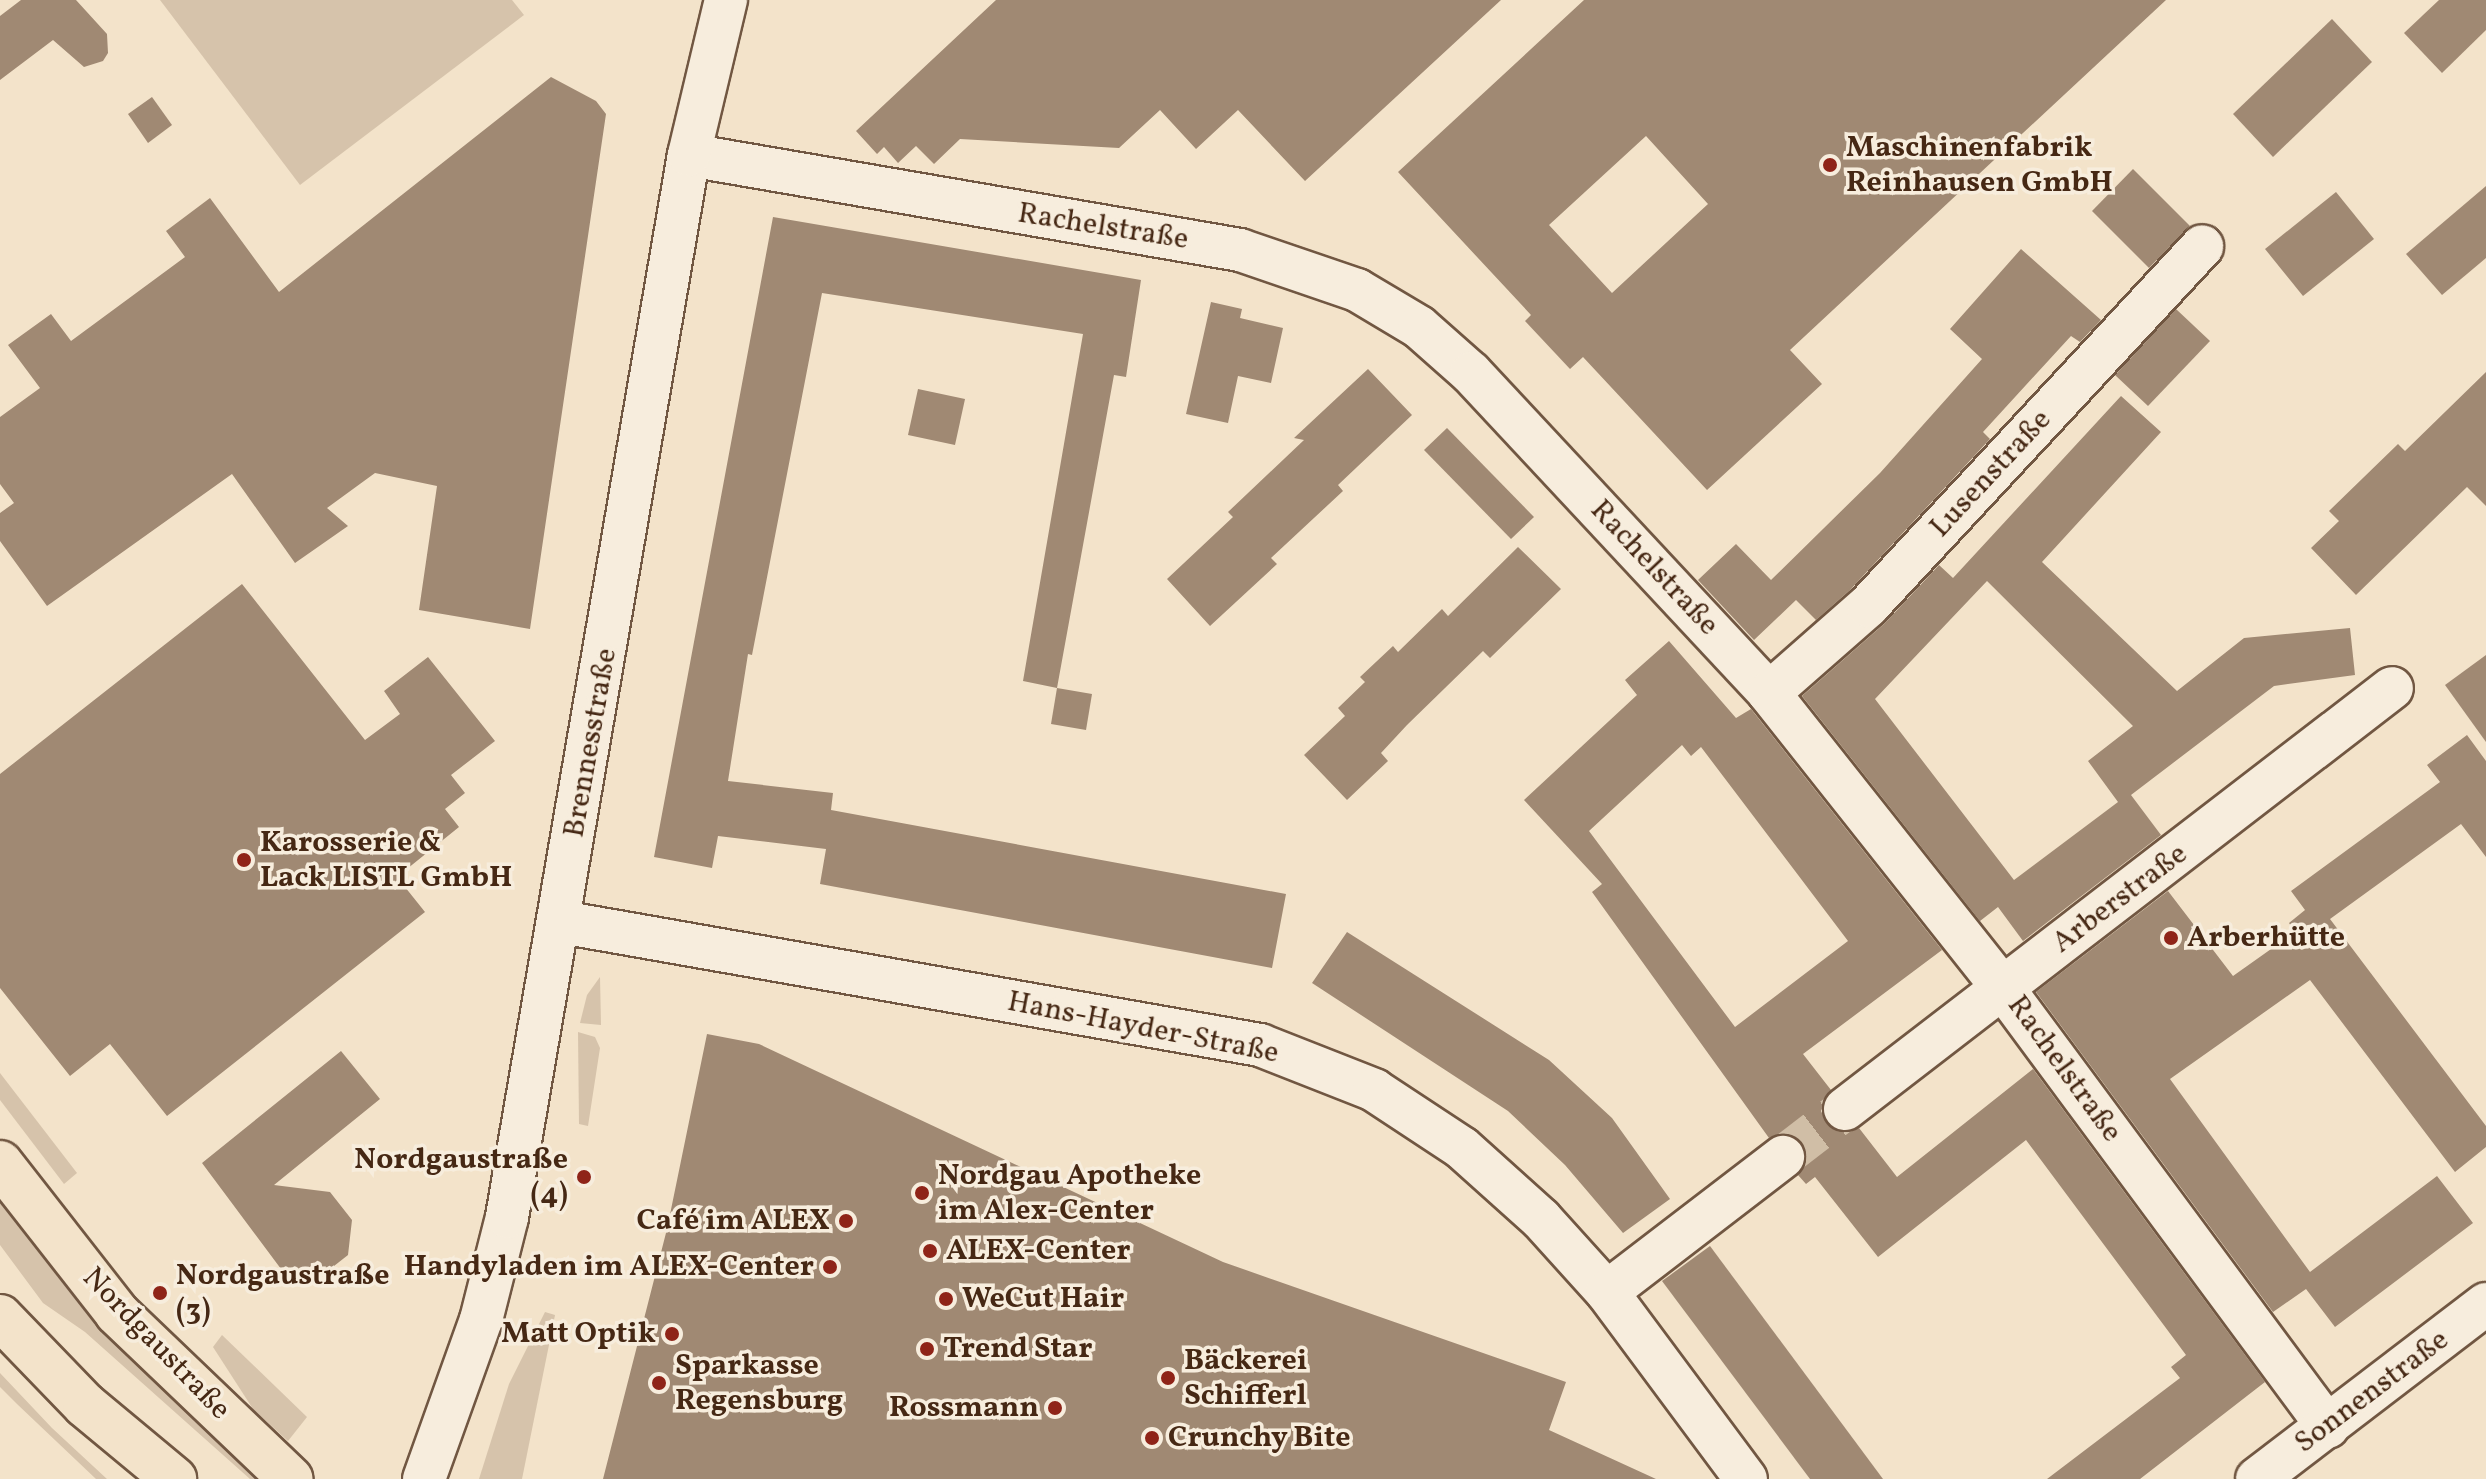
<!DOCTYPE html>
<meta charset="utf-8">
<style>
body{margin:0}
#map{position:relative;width:2486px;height:1479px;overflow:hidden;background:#f3e3ca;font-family:Vollkorn,serif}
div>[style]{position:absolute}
.green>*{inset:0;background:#d6c3ab}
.building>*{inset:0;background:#a08973}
.minor-tunnel>*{height:42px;margin-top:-21px;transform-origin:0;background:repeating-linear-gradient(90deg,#d0bea6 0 42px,transparent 0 63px)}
.roads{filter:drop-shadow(2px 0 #715742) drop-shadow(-2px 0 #715742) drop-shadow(0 2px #715742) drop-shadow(0 -2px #715742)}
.minor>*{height:42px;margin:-21px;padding:0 21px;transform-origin:21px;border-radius:21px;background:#f7eddd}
.major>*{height:44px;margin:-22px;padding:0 22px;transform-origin:22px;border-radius:22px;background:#f3e3ca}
.dots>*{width:22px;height:22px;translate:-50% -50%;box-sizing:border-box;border:4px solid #f7eddd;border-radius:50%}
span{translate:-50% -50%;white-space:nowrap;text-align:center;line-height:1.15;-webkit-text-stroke:7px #f7eddd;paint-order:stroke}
.poi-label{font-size:30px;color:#462814;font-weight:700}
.left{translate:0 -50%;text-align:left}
.right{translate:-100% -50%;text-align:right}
.street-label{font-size:30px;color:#462814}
</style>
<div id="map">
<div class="green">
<i style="clip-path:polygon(160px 0,512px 0,524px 15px,300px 185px)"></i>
<i style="clip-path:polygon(600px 977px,601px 1025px,580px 1023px,587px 995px)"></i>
<i style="clip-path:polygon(578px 1032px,595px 1037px,600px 1048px,588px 1126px,579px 1124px)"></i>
<i style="clip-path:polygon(0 1073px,77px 1173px,64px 1184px,0 1100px)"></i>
<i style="clip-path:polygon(0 1198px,263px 1479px,250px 1479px,85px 1332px,43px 1303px,0 1245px)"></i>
<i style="clip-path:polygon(545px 1312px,555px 1315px,522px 1479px,479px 1479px,509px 1384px)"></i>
<i style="clip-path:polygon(222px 1335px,307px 1417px,288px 1441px,253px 1409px,213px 1347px)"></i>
<i style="clip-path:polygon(0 1373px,52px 1428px,107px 1479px,96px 1479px,17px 1404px,0 1387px)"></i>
</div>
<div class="building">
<i style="clip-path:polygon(21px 0,76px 0,107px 34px,108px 53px,103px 61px,84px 67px,53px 40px,0 80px,0 16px)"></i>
<i style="clip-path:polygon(996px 0,1501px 0,1305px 181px,1238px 110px,1196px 149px,1160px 110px,1119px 148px,960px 139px,934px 164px,916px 146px,898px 163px,884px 147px,877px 154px,856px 131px)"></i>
<i style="clip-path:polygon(evenodd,1584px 0,2166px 0,1790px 350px,1822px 384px,1707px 490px,1583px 357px,1570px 369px,1525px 321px,1531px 315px,1398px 172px,1584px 0,1646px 136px,1708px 204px,1612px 293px,1549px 225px,1646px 136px)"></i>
<i style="clip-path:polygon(2439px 0,2486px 0,2486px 30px,2442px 73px,2404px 33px)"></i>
<i style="clip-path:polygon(2332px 19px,2372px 62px,2273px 157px,2233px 114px)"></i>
<i style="clip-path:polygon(551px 77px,596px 101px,606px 114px,530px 629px,419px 610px,437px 486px,375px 473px,327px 508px,348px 526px,295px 563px,232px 474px,47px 606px,0 541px,0 513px,14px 503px,0 484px,0 417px,40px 388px,8px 345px,51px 314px,71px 341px,185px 257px,166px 231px,210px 198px,279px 292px)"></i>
<i style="clip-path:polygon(152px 97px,172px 125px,148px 143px,128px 114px)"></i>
<i style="clip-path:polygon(2133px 169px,2190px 226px,2149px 268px,2092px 211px)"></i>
<i style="clip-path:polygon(2486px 186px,2486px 258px,2442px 295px,2406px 254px)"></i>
<i style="clip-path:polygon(2336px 192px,2374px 239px,2303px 296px,2265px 249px)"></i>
<i style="clip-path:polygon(773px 217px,1141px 280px,1126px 377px,1114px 375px,1057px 688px,1023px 681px,1083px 334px,822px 293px,752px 655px,748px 654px,728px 781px,833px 793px,831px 810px,1286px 894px,1272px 968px,820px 884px,826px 849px,718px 836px,712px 868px,654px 857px)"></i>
<i style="clip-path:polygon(2021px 249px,2101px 320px,2080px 342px,2071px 336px,1983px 432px,1990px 439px,1851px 589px,1816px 620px,1796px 600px,1754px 640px,1698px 580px,1736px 544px,1771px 580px,1880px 473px,1982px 359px,1950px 329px)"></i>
<i style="clip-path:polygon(1211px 302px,1242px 309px,1240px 318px,1283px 328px,1271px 383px,1238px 376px,1228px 423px,1186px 414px)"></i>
<i style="clip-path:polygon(2176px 309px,2210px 341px,2148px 406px,2115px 375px)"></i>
<i style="clip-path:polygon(1368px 369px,1412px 415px,1338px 485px,1343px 491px,1271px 558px,1277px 564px,1210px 626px,1167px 579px,1233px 517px,1228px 512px,1304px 440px,1294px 438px)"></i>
<i style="clip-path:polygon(2486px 372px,2486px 506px,2467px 487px,2356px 595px,2311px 548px,2339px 521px,2329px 511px,2398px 444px,2405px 451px)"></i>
<i style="clip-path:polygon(918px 389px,965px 399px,955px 445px,908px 435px)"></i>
<i style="clip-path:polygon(evenodd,2121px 396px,2161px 432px,2042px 562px,2177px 691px,2244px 638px,2350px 628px,2355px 675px,2274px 686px,2131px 795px,2161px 835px,2023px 941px,1998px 907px,1980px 921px,1802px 696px,1884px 624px,1939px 565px,1953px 578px,2121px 396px,1987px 581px,2133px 726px,2088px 761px,2118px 802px,2014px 880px,1875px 699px,1987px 581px)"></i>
<i style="clip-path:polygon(1447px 428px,1534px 517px,1511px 539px,1424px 450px)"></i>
<i style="clip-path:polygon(1518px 547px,1561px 589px,1490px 658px,1483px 651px,1407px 725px,1381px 753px,1388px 761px,1347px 800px,1304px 755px,1345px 716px,1338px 708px,1365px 682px,1360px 677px,1393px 646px,1398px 652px,1442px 609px,1448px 616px)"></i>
<i style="clip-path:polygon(242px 584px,365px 740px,400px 714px,384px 691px,428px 657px,495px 741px,451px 775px,465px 793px,445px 809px,459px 827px,397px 877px,425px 912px,167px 1116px,110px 1044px,70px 1076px,0 988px,0 774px)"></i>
<i style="clip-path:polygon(evenodd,1669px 641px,1736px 718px,1751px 709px,1942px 950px,1803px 1054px,1831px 1090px,1821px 1111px,1827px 1124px,1847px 1133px,1859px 1128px,1897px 1177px,2033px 1069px,2265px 1382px,2140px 1479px,2047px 1479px,2180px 1378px,2171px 1367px,2186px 1355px,2026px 1140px,1878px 1257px,1815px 1177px,1806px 1184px,1798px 1175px,1807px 1155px,1801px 1142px,1781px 1133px,1769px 1138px,1592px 892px,1602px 884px,1524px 800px,1637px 695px,1625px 680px,1669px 641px,1682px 745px,1691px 756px,1701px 747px,1848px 941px,1735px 1027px,1589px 831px,1682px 745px)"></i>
<i style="clip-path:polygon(2486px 655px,2486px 742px,2445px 685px)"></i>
<i style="clip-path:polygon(1057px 688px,1092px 694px,1086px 730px,1051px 724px)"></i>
<i style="clip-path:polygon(2467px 735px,2486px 761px,2486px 857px,2461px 824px,2330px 919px,2486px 1126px,2486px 1147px,2455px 1172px,2310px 980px,2170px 1079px,2310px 1272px,2437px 1176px,2473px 1223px,2335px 1327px,2306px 1289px,2273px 1312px,2036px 992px,2168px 891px,2233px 976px,2295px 932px,2289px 923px,2305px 910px,2291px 891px,2440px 782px,2427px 765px)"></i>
<i style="clip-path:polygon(1347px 932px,1549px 1060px,1612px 1118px,1670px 1199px,1623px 1233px,1565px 1165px,1508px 1111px,1312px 983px)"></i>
<i style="clip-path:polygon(707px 1034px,759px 1044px,1223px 1262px,1566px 1382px,1549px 1430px,1656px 1479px,603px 1479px,667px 1229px)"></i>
<i style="clip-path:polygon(341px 1051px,380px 1099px,274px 1185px,330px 1192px,352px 1220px,348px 1255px,320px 1277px,284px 1273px,202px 1163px)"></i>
<i style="clip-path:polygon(1710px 1246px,1883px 1479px,1810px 1479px,1662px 1281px)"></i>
</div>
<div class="minor-tunnel">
<i style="left:1783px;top:1157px;width:78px;rotate:-37.7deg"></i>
</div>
<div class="roads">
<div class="minor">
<i style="left:689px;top:155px;width:559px;rotate:9.78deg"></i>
<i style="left:1240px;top:250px;width:124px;rotate:18.9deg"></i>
<i style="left:1357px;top:290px;width:72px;rotate:30.8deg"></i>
<i style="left:1419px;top:327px;width:69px;rotate:41.5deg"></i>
<i style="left:1471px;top:373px;width:437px;rotate:47deg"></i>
<i style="left:1769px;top:693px;width:377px;rotate:51.6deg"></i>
<i style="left:2003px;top:988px;width:546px;rotate:53.49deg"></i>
<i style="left:1769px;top:693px;width:132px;rotate:-41.3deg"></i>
<i style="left:1868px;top:606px;width:491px;rotate:-47.1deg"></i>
<i style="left:561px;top:922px;width:710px;rotate:9.98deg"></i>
<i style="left:1260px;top:1045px;width:123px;rotate:21.5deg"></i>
<i style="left:1374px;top:1090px;width:105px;rotate:33.4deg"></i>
<i style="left:1462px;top:1148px;width:106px;rotate:41.9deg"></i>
<i style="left:1541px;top:1219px;width:98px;rotate:47.9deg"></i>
<i style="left:1607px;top:1292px;width:233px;rotate:53.4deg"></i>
<i style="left:1845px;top:1109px;width:690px;rotate:-37.58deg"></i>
<i style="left:1607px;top:1292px;width:222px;rotate:-37.5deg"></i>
<i style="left:424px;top:1479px;width:169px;rotate:-70.3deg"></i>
<i style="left:481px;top:1320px;width:106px;rotate:-75.8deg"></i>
<i style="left:507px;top:1217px;width:1077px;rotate:-80.28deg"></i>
<i style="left:689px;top:155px;width:159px;rotate:-76.6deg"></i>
<i style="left:2257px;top:1479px;width:288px;rotate:-37.4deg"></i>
</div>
<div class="major">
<i style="left:0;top:1163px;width:190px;rotate:52deg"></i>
<i style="left:117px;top:1313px;width:240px;rotate:43.7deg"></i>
<i style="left:0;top:1317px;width:122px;rotate:46deg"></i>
<i style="left:85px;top:1405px;width:116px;rotate:39.7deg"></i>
</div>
</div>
<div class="dots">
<i style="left:1830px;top:165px;background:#8f2418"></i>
<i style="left:244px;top:860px;background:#8f2418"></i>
<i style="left:2171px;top:938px;background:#8f2418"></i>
<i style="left:584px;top:1177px;background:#8f2418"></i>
<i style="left:922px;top:1193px;background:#8f2418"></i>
<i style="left:846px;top:1221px;background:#8f2418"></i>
<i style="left:930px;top:1251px;background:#8f2418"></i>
<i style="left:830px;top:1267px;background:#8f2418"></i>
<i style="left:160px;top:1293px;background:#8f2418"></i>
<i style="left:946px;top:1299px;background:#8f2418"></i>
<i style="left:672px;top:1334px;background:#8f2418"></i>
<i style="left:927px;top:1349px;background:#8f2418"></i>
<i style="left:1168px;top:1378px;background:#8f2418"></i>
<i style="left:659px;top:1383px;background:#8f2418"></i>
<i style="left:1055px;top:1408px;background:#8f2418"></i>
<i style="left:1152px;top:1438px;background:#8f2418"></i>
</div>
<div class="poi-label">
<span class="left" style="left:1846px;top:165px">Maschinenfabrik<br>Reinhausen GmbH</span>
<span class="left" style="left:260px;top:860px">Karosserie &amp;<br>Lack LISTL GmbH</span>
<span class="left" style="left:2187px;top:938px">Arberhütte</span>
<span class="right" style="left:568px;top:1177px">Nordgaustraße<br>(4)</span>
<span class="left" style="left:938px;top:1193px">Nordgau Apotheke<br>im Alex-Center</span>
<span class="right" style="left:830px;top:1221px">Café im ALEX</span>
<span class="left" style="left:946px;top:1251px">ALEX-Center</span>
<span class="right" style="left:814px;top:1267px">Handyladen im ALEX-Center</span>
<span class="left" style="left:176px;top:1293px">Nordgaustraße<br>(3)</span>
<span class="left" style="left:962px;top:1299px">WeCut Hair</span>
<span class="right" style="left:656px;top:1334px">Matt Optik</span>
<span class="left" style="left:943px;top:1349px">Trend Star</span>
<span class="left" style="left:1184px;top:1378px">Bäckerei<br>Schifferl</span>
<span class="left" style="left:675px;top:1383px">Sparkasse<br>Regensburg</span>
<span class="right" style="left:1039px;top:1408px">Rossmann</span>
<span class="left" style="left:1168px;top:1438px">Crunchy Bite</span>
</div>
<div class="street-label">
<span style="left:1103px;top:227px;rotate:9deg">Rachelstraße</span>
<span style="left:1991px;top:474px;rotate:-47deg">Lusenstraße</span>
<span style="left:1654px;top:568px;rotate:47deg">Rachelstraße</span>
<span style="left:591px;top:743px;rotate:-80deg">Brennesstraße</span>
<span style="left:2120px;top:899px;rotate:-37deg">Arberstraße</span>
<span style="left:1143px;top:1028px;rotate:11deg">Hans-Hayder-Straße</span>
<span style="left:2064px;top:1069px;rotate:54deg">Rachelstraße</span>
<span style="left:156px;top:1344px;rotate:46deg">Nordgaustraße</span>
<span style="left:2372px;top:1392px;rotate:-37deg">Sonnenstraße</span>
</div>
</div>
